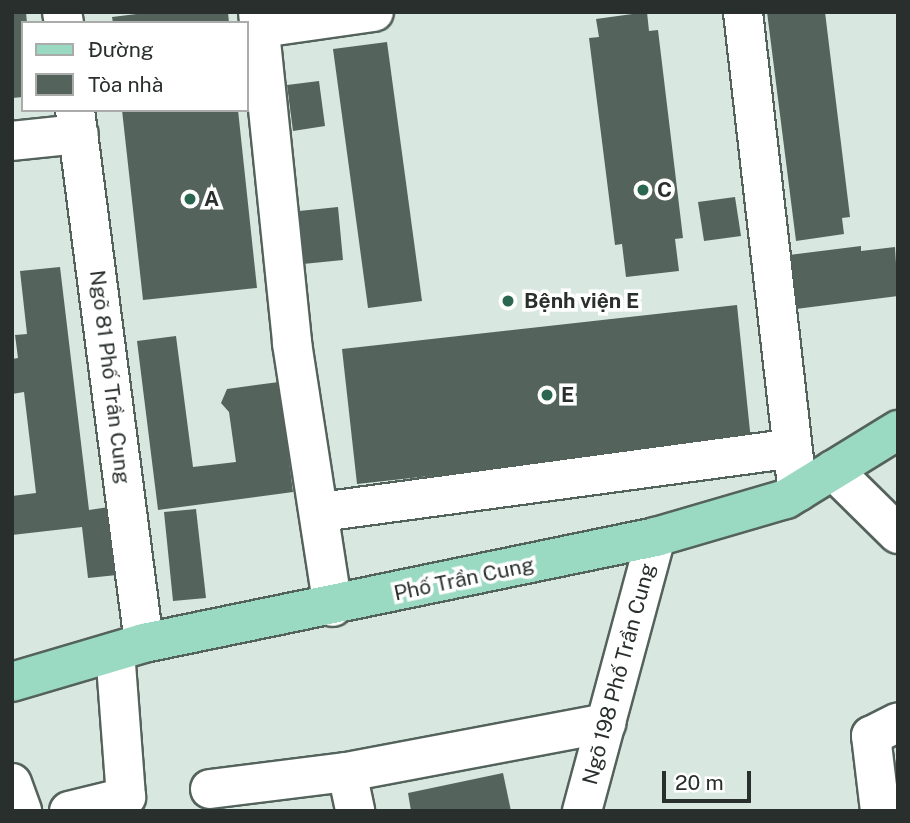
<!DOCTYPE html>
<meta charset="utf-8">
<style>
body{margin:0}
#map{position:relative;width:910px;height:823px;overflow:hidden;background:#d8e8e1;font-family:"Public Sans",sans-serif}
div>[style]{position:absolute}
.building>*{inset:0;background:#55635d}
.roads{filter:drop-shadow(2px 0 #54625c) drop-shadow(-2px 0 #54625c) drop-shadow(0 2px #54625c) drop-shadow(0 -2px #54625c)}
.minor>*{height:38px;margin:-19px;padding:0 19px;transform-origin:19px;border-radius:19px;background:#fff}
.major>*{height:38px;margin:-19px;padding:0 19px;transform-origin:19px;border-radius:19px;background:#9ad9c2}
.dots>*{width:19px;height:19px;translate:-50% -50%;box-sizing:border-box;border:4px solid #fff;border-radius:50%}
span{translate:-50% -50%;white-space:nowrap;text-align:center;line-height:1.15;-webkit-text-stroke:7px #fff;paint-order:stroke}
.poi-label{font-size:21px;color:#292f2c;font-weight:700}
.left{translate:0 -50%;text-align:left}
.street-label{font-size:21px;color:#292f2c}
.frame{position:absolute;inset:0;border:14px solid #292f2c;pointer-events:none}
.legend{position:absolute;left:21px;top:21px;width:228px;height:91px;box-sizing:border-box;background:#fff;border:2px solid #a9acab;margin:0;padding:9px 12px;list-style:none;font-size:21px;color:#292f2c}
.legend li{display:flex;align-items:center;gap:14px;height:35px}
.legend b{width:35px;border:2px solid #a9acab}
.scale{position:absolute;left:662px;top:771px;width:89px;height:32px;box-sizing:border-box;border:4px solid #292f2c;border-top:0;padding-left:9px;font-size:21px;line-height:24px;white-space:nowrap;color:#292f2c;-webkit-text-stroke:5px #fff;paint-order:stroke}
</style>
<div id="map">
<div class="building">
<i style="clip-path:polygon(12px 12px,26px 12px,27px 23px,23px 23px,23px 97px,12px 98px)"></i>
<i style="clip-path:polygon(153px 12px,228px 12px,229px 23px,113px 23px,112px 17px)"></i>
<i style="clip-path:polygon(647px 12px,649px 31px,658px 30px,683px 238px,675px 239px,679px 271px,626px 277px,622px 244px,615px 245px,589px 38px,599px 37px,596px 19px)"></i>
<i style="clip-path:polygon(767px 12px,825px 12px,850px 217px,842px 218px,844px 234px,796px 241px)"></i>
<i style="clip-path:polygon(387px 42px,422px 301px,368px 308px,333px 49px)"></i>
<i style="clip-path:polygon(319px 81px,325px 126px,293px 131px,287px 85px)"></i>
<i style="clip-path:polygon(122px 110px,238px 110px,257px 288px,143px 300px)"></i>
<i style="clip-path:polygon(735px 197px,741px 236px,704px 241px,698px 202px)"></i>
<i style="clip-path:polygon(338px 207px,343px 260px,303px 264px,299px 211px)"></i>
<i style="clip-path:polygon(861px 246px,861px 251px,895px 247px,898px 296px,788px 310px,781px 256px)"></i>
<i style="clip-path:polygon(60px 267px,89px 510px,109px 507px,117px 575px,88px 578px,82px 527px,12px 535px,12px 496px,36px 493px,24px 392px,12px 394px,12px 359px,18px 358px,15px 335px,27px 334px,20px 271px)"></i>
<i style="clip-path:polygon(737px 305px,751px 441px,357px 484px,342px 349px)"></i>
<i style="clip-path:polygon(176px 336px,193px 467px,236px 462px,229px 412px,221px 403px,227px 389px,279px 382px,293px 492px,158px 510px,137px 341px)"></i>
<i style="clip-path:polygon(196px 509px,206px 598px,173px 601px,164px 512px)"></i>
<i style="clip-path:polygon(503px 773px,511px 811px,411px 811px,408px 793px)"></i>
</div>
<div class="roads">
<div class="minor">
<i style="left:62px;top:12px;width:11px;rotate:80deg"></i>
<i style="left:258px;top:12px;width:333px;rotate:84.1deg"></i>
<i style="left:292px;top:343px;width:267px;rotate:81.2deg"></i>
<i style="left:743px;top:12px;width:483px;rotate:83.5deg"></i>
<i style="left:261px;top:28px;width:114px;rotate:-8.1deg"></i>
<i style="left:75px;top:110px;width:537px;rotate:82.62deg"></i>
<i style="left:12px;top:141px;width:67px;rotate:-6deg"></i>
<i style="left:833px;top:470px;width:91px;rotate:44.6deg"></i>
<i style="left:321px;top:512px;width:475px;rotate:-7.7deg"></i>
<i style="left:347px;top:772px;width:40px;rotate:78deg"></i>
<i style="left:12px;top:783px;width:30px;rotate:70deg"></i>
<i style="left:210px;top:789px;width:138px;rotate:-7.1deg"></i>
<i style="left:347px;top:772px;width:264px;rotate:-10.7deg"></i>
<i style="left:69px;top:811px;width:59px;rotate:-13.8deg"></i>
<i style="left:126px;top:797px;width:145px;rotate:-94.3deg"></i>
<i style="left:582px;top:811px;width:284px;rotate:-74.9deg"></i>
<i style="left:880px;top:811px;width:76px;rotate:-96.8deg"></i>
<i style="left:871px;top:736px;width:30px;rotate:-27deg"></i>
</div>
<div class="major">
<i style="left:12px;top:682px;width:138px;rotate:-16.5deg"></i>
<i style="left:144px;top:643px;width:523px;rotate:-11.7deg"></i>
<i style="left:656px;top:537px;width:135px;rotate:-16.3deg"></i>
<i style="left:786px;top:499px;width:132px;rotate:-31.6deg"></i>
</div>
</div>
<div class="dots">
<i style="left:643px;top:190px;background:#2a6650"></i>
<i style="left:190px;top:199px;background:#2a6650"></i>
<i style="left:508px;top:301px;background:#2a6650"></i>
<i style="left:547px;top:395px;background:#2a6650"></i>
</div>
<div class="poi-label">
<span class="left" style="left:657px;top:190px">C</span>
<span class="left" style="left:204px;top:199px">A</span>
<span class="left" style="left:524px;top:301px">Bệnh viện E</span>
<span class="left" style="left:561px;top:395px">E</span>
</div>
<div class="street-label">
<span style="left:110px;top:377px;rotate:83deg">Ngõ 81 Phố Trần Cung</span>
<span style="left:464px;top:579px;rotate:-12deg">Phố Trần Cung</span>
<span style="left:619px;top:674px;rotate:-75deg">Ngõ 198 Phố Trần Cung</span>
</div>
<div class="frame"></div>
<ul class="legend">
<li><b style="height:9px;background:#9ad9c2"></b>Đường</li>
<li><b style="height:19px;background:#55635d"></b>Tòa nhà</li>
</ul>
<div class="scale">20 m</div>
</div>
